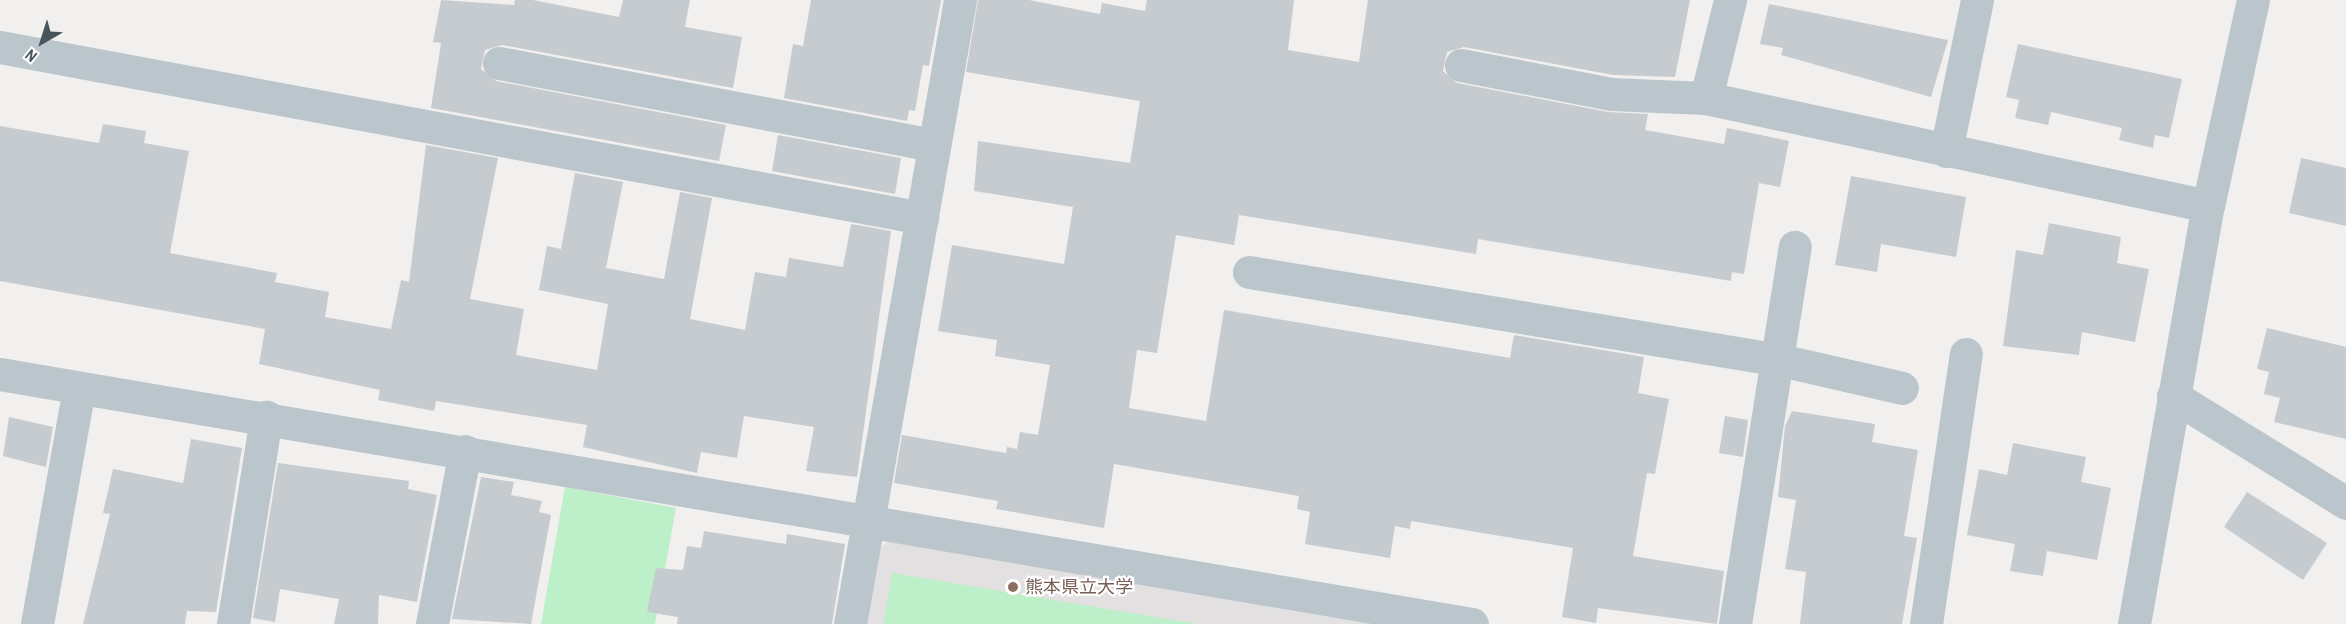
<!DOCTYPE html>
<meta charset="utf-8">
<style>
body{margin:0}
#map{position:relative;width:2346px;height:624px;overflow:hidden;background:#f2efef;font-family:"Archivo Narrow","Noto Sans JP",sans-serif}
div>[style]{position:absolute}
.education>*{inset:0;background:#e3e0e1}
.green>*{inset:0;background:#bdefc8}
.building>*{inset:0;background:#c6cbcf}
.minor>*{height:33px;margin:-16.5px;padding:0 16.5px;transform-origin:16.5px;border-radius:16.5px;background:#bac6cc}
.dots>*{width:16px;height:16px;translate:-50% -50%;box-sizing:border-box;border:3px solid #fff;border-radius:50%}
span{translate:-50% -50%;white-space:nowrap;text-align:center;line-height:1.15;-webkit-text-stroke:4.5px #fff;paint-order:stroke}
.education-label{font-size:18px;color:#785e54}
.left{translate:0 -50%;text-align:left}
.north{position:absolute;left:12px;top:12px;width:60px;height:60px;-webkit-text-stroke:4px #fff;paint-order:stroke;rotate:219deg;font-size:16px;font-weight:700;line-height:24px;text-align:center;color:#47565d}
.north::after{content:'';display:block;margin:auto;width:21px;height:27px;background:#47565d;clip-path:polygon(50% 0,100% 100%,50% 72%,0 100%)}
</style>
<div id="map">
<div class="education">
<i style="clip-path:polygon(889px 541px,1370px 624px,864px 624px,877px 550px)"></i>
</div>
<div class="green">
<i style="clip-path:polygon(565px 487px,676px 508px,655px 624px,541px 624px)"></i>
<i style="clip-path:polygon(892px 573px,1197px 624px,883px 624px)"></i>
</div>
<div class="building">
<i style="clip-path:polygon(441px 0,514px 5px,515px 0,533px 0,619px 17px,623px 0,690px 0,685px 27px,742px 37px,733px 88px,502px 45px,485px 50px,481px 69px,496px 81px,726px 125px,719px 161px,431px 108px,441px 43px,433px 42px)"></i>
<i style="clip-path:polygon(811px 0,941px 0,929px 66px,923px 65px,915px 111px,909px 110px,907px 121px,784px 98px,793px 44px,803px 46px)"></i>
<i style="clip-path:polygon(978px 0,1029px 0,1100px 14px,1102px 3px,1145px 11px,1147px 0,1294px 0,1288px 50px,1359px 62px,1368px 0,1690px 0,1675px 77px,1613px 75px,1464px 47px,1447px 52px,1443px 71px,1457px 83px,1608px 112px,1648px 114px,1645px 130px,1724px 144px,1727px 128px,1789px 141px,1780px 187px,1759px 183px,1744px 274px,1732px 272px,1731px 281px,1478px 239px,1476px 254px,1239px 215px,1234px 245px,1176px 235px,1157px 353px,1137px 350px,1129px 408px,1206px 421px,1224px 310px,1510px 358px,1514px 335px,1644px 357px,1638px 393px,1669px 399px,1655px 474px,1647px 473px,1633px 556px,1724px 571px,1717px 624px,1598px 608px,1596px 623px,1562px 617px,1573px 548px,1411px 521px,1410px 529px,1395px 526px,1390px 558px,1305px 544px,1310px 512px,1297px 509px,1299px 496px,1114px 464px,1104px 528px,996px 509px,998px 501px,894px 483px,902px 435px,1006px 453px,1007px 447px,1017px 449px,1020px 432px,1038px 435px,1050px 365px,995px 356px,997px 340px,938px 331px,952px 245px,1064px 264px,1073px 207px,974px 191px,978px 141px,1130px 163px,1140px 101px,966px 72px)"></i>
<i style="clip-path:polygon(1769px 4px,1948px 40px,1931px 97px,1781px 55px,1783px 48px,1760px 44px)"></i>
<i style="clip-path:polygon(2018px 44px,2182px 79px,2169px 138px,2155px 135px,2153px 148px,2119px 140px,2122px 128px,2051px 112px,2048px 125px,2015px 118px,2019px 100px,2006px 97px)"></i>
<i style="clip-path:polygon(103px 124px,146px 131px,144px 143px,189px 151px,170px 253px,277px 273px,275px 282px,329px 292px,325px 317px,391px 329px,401px 280px,409px 282px,426px 145px,498px 158px,470px 299px,524px 309px,516px 355px,597px 370px,608px 304px,539px 290px,547px 246px,561px 249px,575px 173px,623px 182px,606px 268px,664px 279px,680px 192px,712px 198px,690px 319px,745px 330px,755px 272px,786px 277px,789px 258px,843px 267px,851px 224px,891px 231px,857px 477px,806px 471px,814px 427px,744px 416px,737px 458px,701px 452px,697px 473px,583px 447px,587px 425px,436px 401px,434px 411px,378px 400px,380px 390px,259px 364px,265px 329px,0 281px,0 126px,99px 143px)"></i>
<i style="clip-path:polygon(778px 135px,901px 158px,895px 194px,772px 171px)"></i>
<i style="clip-path:polygon(2301px 158px,2346px 168px,2346px 226px,2289px 213px)"></i>
<i style="clip-path:polygon(1851px 176px,1966px 197px,1956px 257px,1881px 244px,1877px 272px,1835px 265px)"></i>
<i style="clip-path:polygon(2049px 223px,2121px 237px,2117px 263px,2149px 269px,2135px 342px,2082px 332px,2079px 355px,2003px 346px,2016px 250px,2043px 255px)"></i>
<i style="clip-path:polygon(2267px 328px,2346px 347px,2346px 439px,2274px 422px,2280px 398px,2264px 394px,2269px 372px,2257px 369px)"></i>
<i style="clip-path:polygon(1792px 411px,1875px 424px,1872px 442px,1918px 450px,1904px 536px,1917px 538px,1902px 624px,1800px 624px,1806px 572px,1785px 569px,1796px 500px,1778px 497px,1785px 426px)"></i>
<i style="clip-path:polygon(1725px 416px,1748px 420px,1743px 457px,1719px 453px)"></i>
<i style="clip-path:polygon(9px 417px,53px 427px,46px 467px,3px 456px)"></i>
<i style="clip-path:polygon(191px 439px,242px 448px,216px 612px,187px 611px,185px 624px,83px 624px,110px 514px,103px 513px,113px 469px,183px 483px)"></i>
<i style="clip-path:polygon(2013px 443px,2086px 457px,2081px 482px,2111px 488px,2097px 560px,2047px 551px,2043px 576px,2010px 571px,2015px 544px,1967px 535px,1979px 469px,2007px 475px)"></i>
<i style="clip-path:polygon(278px 463px,409px 481px,408px 489px,437px 495px,417px 602px,379px 595px,378px 624px,334px 624px,339px 599px,280px 589px,275px 622px,253px 618px)"></i>
<i style="clip-path:polygon(481px 477px,514px 482px,511px 495px,542px 501px,539px 512px,551px 515px,531px 624px,452px 619px)"></i>
<i style="clip-path:polygon(2247px 492px,2327px 543px,2303px 580px,2224px 527px)"></i>
<i style="clip-path:polygon(704px 531px,786px 544px,787px 534px,845px 544px,832px 624px,677px 624px,678px 617px,647px 612px,656px 568px,683px 570px,687px 546px,701px 548px)"></i>
</div>
<div class="minor">
<i style="left:1730px;top:0;width:101px;rotate:103.8deg"></i>
<i style="left:1706px;top:98px;width:513px;rotate:12.14deg"></i>
<i style="left:0;top:47px;width:938px;rotate:10.51deg"></i>
<i style="left:499px;top:63px;width:443px;rotate:10.7deg"></i>
<i style="left:1461px;top:65px;width:153px;rotate:10.9deg"></i>
<i style="left:1611px;top:94px;width:95px;rotate:2.4deg"></i>
<i style="left:1946px;top:151px;width:154px;rotate:-78.4deg"></i>
<i style="left:1249px;top:272px;width:538px;rotate:9.41deg"></i>
<i style="left:1780px;top:360px;width:125px;rotate:12.9deg"></i>
<i style="left:0;top:374px;width:1493px;rotate:9.64deg"></i>
<i style="left:2173px;top:396px;width:203px;rotate:31.7deg"></i>
<i style="left:37px;top:624px;width:240px;rotate:-79.9deg"></i>
<i style="left:233px;top:624px;width:210px;rotate:-80.9deg"></i>
<i style="left:432px;top:624px;width:176px;rotate:-79.2deg"></i>
<i style="left:850px;top:624px;width:634px;rotate:-80deg"></i>
<i style="left:1735px;top:624px;width:382px;rotate:-81deg"></i>
<i style="left:1926px;top:624px;width:273px;rotate:-81.6deg"></i>
<i style="left:2134px;top:624px;width:424px;rotate:-80deg"></i>
<i style="left:2208px;top:206px;width:211px;rotate:-77.7deg"></i>
</div>
<div class="dots">
<i style="left:1013px;top:587px;background:#8d6e63"></i>
</div>
<div class="education-label">
<span class="left" style="left:1025px;top:587px">熊本県立大学</span>
</div>
<div class="north">N</div>
</div>
